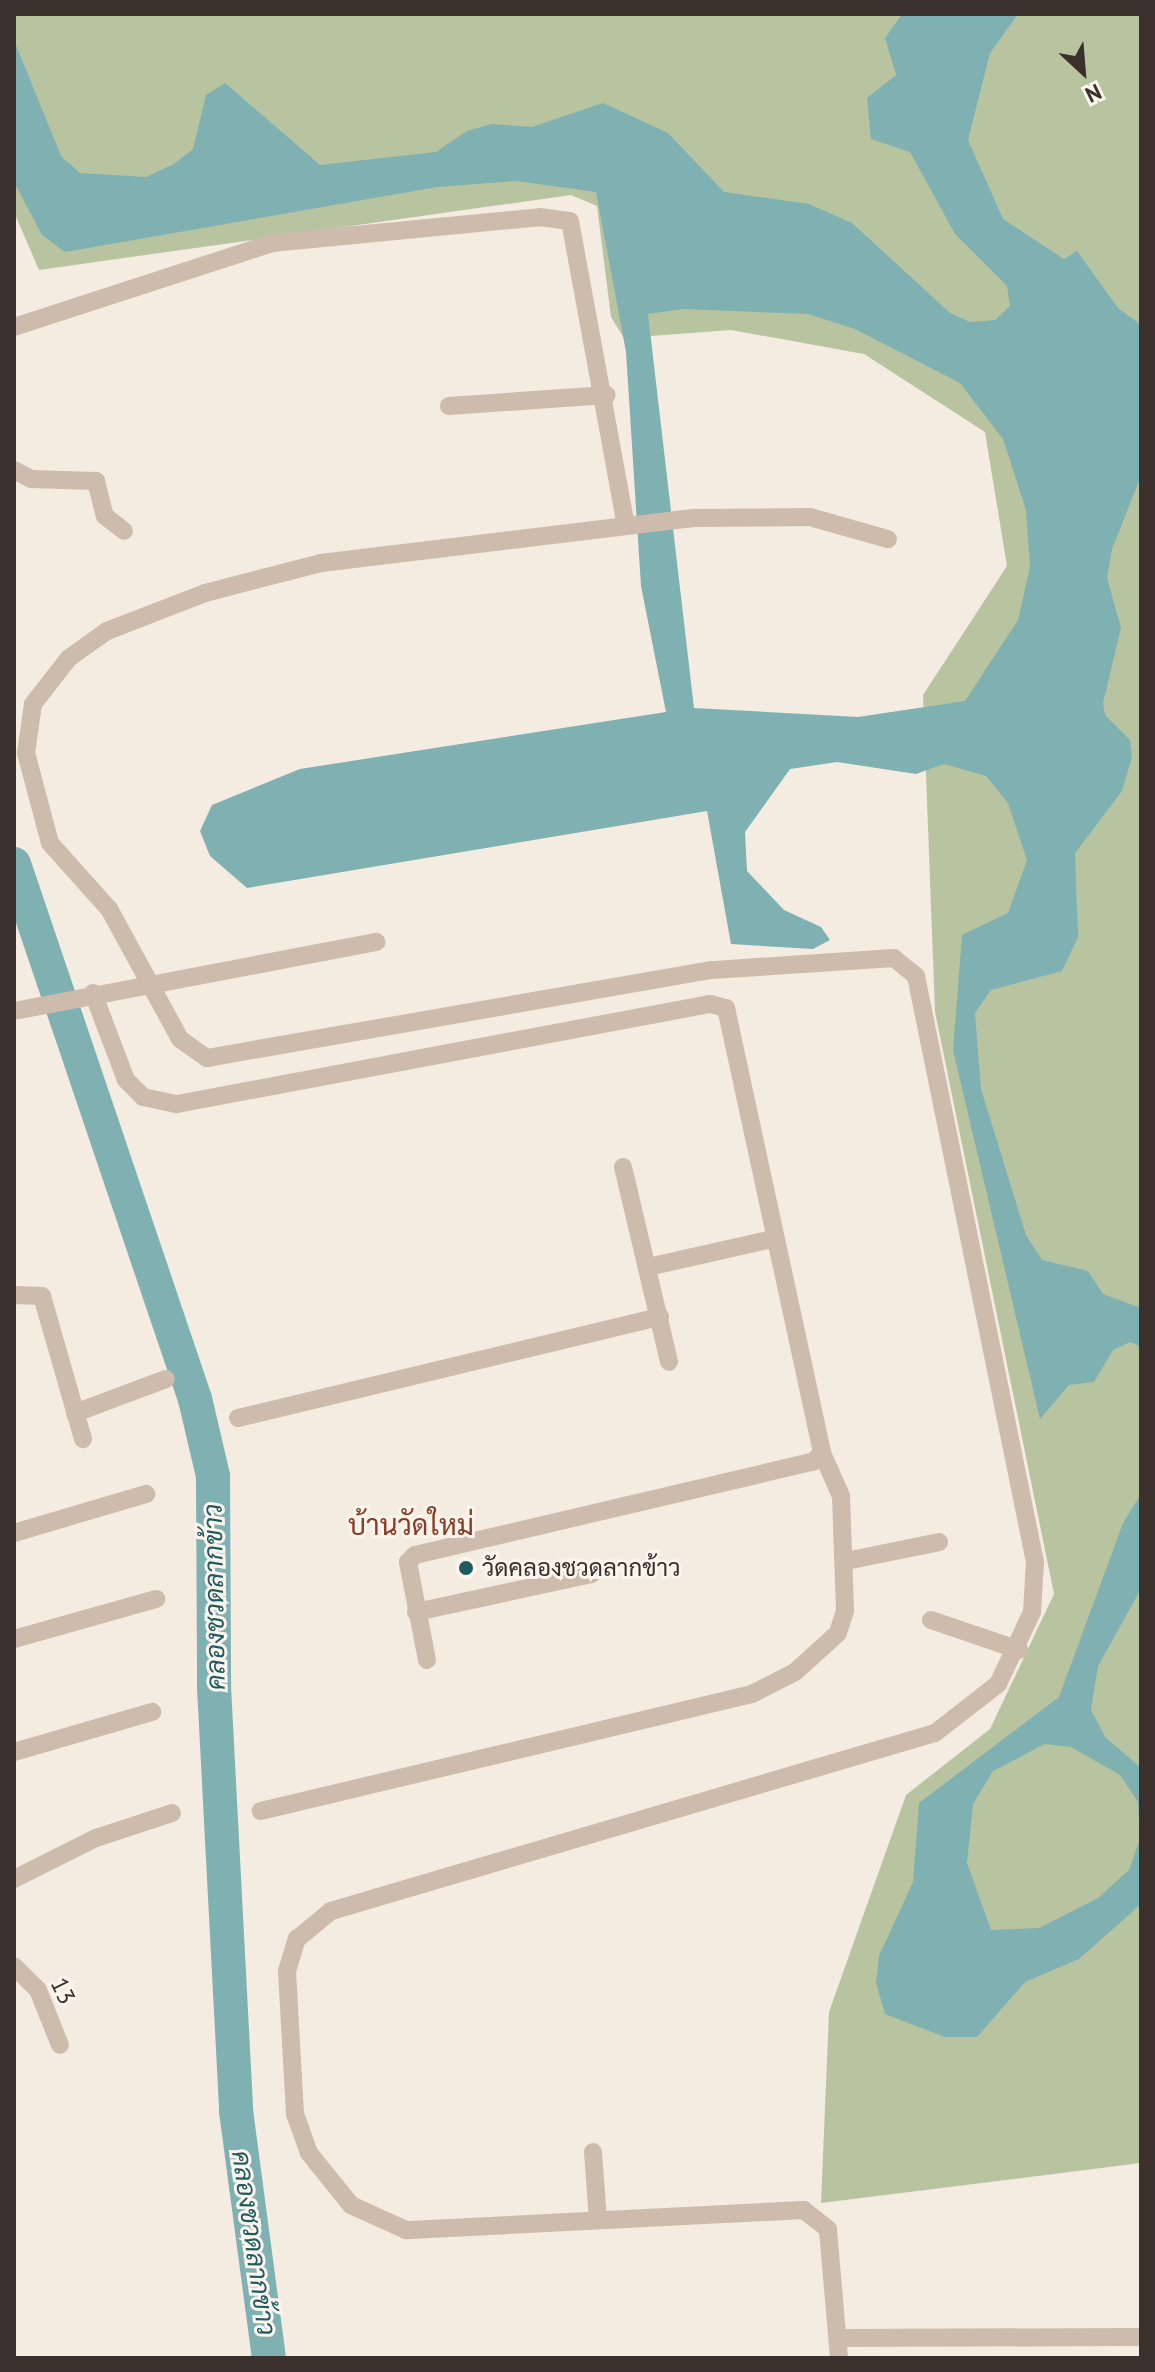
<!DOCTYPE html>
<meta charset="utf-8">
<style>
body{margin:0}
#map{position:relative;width:1155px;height:2372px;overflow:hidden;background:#f4ebe1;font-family:"PT Sans",Sarabun,sans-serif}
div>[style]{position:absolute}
.green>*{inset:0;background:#b8c4a0}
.water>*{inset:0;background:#7fb0b2}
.river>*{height:34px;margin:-17px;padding:0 17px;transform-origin:17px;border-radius:17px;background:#7fb0b2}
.minor>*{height:18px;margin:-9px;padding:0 9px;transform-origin:9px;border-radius:9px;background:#cdbbac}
.dots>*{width:22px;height:22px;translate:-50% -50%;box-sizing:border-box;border:4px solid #fbf5ee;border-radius:50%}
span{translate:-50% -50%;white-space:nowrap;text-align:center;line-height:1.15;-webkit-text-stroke:6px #fbf5ee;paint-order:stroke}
.poi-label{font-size:24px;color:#3b302b}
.left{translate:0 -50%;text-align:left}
.street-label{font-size:24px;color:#3b302b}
.water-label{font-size:26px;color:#1f5a5e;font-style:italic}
.quarter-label{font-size:28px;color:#8c3b22}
.frame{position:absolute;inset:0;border:16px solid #3b302b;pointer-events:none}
.north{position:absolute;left:1043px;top:32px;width:80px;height:80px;-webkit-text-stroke:6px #fbf5ee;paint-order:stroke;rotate:154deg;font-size:22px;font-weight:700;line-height:32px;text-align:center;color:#3b302b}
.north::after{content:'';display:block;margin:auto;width:28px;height:36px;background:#3b302b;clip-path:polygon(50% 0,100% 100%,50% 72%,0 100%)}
</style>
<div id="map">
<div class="green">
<i style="clip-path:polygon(14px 14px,1141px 14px,1141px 2163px,821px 2203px,829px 2012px,906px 1795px,990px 1729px,1054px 1594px,935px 1012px,923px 695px,1007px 566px,985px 432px,864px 354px,731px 330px,624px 338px,611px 317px,597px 206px,571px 195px,39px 270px,14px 212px)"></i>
</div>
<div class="water">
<i style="clip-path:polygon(evenodd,902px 14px,1018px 14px,990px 53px,968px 140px,1003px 219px,1064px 259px,1077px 251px,1118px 308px,1141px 325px,1141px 476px,1112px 549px,1107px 578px,1121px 628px,1103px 703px,1105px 715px,1130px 740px,1132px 757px,1122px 791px,1075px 853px,1078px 937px,1062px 971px,991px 990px,975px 1013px,981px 1089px,1026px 1235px,1042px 1260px,1088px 1271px,1103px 1294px,1141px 1308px,1141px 1347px,1130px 1342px,1113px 1350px,1094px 1382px,1069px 1385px,1040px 1419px,953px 1050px,962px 935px,1008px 913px,1027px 860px,1008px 803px,986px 776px,944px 764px,916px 774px,837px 762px,790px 769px,745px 832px,747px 871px,784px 910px,821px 927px,830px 940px,813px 949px,731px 944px,707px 811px,247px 888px,210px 856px,200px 831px,212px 805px,300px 769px,666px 712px,641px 586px,626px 352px,596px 192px,516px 181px,437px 187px,65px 252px,42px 235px,14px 182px,14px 40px,61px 156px,80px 173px,146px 177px,174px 164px,193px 149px,206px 95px,225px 83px,320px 165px,436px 152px,467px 131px,492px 124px,532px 127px,603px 103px,668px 133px,724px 192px,809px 204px,852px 223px,950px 313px,970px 322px,995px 320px,1010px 306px,1007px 286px,955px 234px,910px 152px,871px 139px,867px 98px,896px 75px,885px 38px,902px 14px,683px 309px,808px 314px,855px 329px,960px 383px,1003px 439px,1026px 510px,1030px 567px,1018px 620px,965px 701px,858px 717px,694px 708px,648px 314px,683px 309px)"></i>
<i style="clip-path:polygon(evenodd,1141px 1494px,1141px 1589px,1098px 1666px,1091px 1710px,1105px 1737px,1141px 1768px,1141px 1904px,1079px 1959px,1025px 1982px,977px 2037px,945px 2037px,885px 2014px,876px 1983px,879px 1956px,913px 1882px,919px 1803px,1059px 1697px,1123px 1523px,1141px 1494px,1045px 1744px,1071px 1747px,1120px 1775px,1138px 1802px,1140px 1839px,1129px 1870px,1098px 1898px,1039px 1928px,991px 1930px,967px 1863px,973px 1804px,993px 1771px,1045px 1744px)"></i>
</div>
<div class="river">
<i style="left:14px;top:864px;width:565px;rotate:71.31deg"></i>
<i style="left:195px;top:1399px;width:79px;rotate:76.8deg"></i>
<i style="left:213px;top:1476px;width:211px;rotate:89.7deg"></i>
<i style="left:214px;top:1687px;width:425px;rotate:87deg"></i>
<i style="left:236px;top:2111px;width:249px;rotate:82.4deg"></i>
</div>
<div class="minor">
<i style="left:14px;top:327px;width:271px;rotate:-18deg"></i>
<i style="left:272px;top:243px;width:269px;rotate:-5.5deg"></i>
<i style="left:540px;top:217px;width:30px;rotate:8deg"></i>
<i style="left:570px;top:221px;width:310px;rotate:79.6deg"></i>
<i style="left:449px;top:406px;width:158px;rotate:-4deg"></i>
<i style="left:14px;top:470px;width:19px;rotate:28deg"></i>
<i style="left:31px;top:479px;width:65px;rotate:1.8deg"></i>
<i style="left:96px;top:481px;width:36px;rotate:76deg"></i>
<i style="left:105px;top:516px;width:24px;rotate:38deg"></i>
<i style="left:93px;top:993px;width:93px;rotate:69.2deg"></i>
<i style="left:126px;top:1080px;width:24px;rotate:45deg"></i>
<i style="left:143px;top:1097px;width:35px;rotate:12deg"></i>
<i style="left:177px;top:1104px;width:542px;rotate:-10.63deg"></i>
<i style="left:710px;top:1004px;width:16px;rotate:14deg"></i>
<i style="left:726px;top:1008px;width:455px;rotate:77.8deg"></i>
<i style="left:822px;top:1453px;width:47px;rotate:66.2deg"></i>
<i style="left:841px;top:1496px;width:115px;rotate:88deg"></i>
<i style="left:845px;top:1611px;width:23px;rotate:108deg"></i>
<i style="left:838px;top:1633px;width:58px;rotate:137.8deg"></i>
<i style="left:795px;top:1672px;width:48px;rotate:152.9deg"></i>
<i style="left:752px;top:1694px;width:505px;rotate:166.6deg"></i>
<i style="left:14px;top:1011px;width:369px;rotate:-10.8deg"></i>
<i style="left:623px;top:1167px;width:200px;rotate:76.7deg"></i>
<i style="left:648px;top:1267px;width:127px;rotate:-12.7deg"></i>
<i style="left:14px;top:1295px;width:28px;rotate:2deg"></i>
<i style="left:42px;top:1296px;width:149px;rotate:74deg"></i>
<i style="left:75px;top:1413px;width:97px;rotate:-20.5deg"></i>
<i style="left:238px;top:1418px;width:434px;rotate:-13.5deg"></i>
<i style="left:14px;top:1533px;width:138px;rotate:-16.5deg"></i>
<i style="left:846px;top:1561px;width:95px;rotate:-11.5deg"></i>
<i style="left:416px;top:1612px;width:180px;rotate:-12.2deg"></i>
<i style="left:931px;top:1620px;width:93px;rotate:18.8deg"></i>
<i style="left:14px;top:1639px;width:148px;rotate:-15.7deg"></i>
<i style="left:427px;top:1660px;width:100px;rotate:-101deg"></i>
<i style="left:408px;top:1562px;width:10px;rotate:-45deg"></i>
<i style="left:415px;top:1555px;width:409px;rotate:-13.2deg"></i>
<i style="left:813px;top:1462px;width:13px;rotate:-45deg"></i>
<i style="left:14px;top:1752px;width:144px;rotate:-16.2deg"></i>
<i style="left:14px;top:1879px;width:92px;rotate:-26.6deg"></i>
<i style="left:96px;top:1838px;width:80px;rotate:-18.2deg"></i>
<i style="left:14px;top:1966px;width:34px;rotate:45deg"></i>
<i style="left:38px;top:1990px;width:59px;rotate:68.2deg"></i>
<i style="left:593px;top:2152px;width:68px;rotate:85.8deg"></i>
<i style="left:838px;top:2338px;width:303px;rotate:-0.2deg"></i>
<i style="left:839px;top:2358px;width:129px;rotate:-94.9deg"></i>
<i style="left:828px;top:2229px;width:31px;rotate:-142deg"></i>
<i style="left:804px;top:2210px;width:399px;rotate:177.1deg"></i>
<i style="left:406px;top:2230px;width:60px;rotate:-155.6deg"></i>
<i style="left:351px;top:2205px;width:67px;rotate:-128.9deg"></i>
<i style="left:309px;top:2153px;width:41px;rotate:-109.7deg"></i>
<i style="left:295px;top:2114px;width:143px;rotate:-93.2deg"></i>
<i style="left:287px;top:1971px;width:34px;rotate:-73deg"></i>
<i style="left:297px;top:1939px;width:44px;rotate:-39.5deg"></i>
<i style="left:331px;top:1911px;width:630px;rotate:-16.42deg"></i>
<i style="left:935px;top:1733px;width:80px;rotate:-37.9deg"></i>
<i style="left:998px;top:1684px;width:80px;rotate:-64.7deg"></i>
<i style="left:1032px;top:1612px;width:50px;rotate:-86.6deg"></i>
<i style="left:1035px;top:1562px;width:598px;rotate:-101.48deg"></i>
<i style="left:916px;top:976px;width:28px;rotate:-141deg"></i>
<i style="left:894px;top:958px;width:183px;rotate:176.2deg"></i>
<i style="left:711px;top:970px;width:512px;rotate:170.1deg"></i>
<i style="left:207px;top:1058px;width:33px;rotate:-145deg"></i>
<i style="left:180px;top:1039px;width:148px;rotate:-118.6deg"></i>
<i style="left:109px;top:909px;width:89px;rotate:-131.8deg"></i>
<i style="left:50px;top:843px;width:93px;rotate:-104.9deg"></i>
<i style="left:26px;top:753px;width:49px;rotate:-81.9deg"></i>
<i style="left:33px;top:704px;width:58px;rotate:-52deg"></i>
<i style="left:69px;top:658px;width:47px;rotate:-35.4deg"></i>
<i style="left:107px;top:631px;width:105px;rotate:-21.2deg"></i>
<i style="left:205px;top:593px;width:120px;rotate:-14.5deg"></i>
<i style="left:321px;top:563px;width:377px;rotate:-6.9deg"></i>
<i style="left:695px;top:518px;width:115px;rotate:-0.5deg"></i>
<i style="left:810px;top:517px;width:81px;rotate:15.8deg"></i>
</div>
<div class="dots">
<i style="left:466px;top:1568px;background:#1f5a5e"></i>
</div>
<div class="poi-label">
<span class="left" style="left:482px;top:1568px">วัดคลองชวดลากข้าว</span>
</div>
<div class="street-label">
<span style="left:63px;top:1991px;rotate:64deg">13</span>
</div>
<div class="water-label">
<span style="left:214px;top:1597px;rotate:-91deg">คลองชวดลากข้าว</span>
<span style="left:254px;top:2243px;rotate:82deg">คลองชวดลากข้าว</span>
</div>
<div class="quarter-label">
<span style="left:411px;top:1525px">บ้านวัดใหม่</span>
</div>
<div class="frame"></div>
<div class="north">N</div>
</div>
